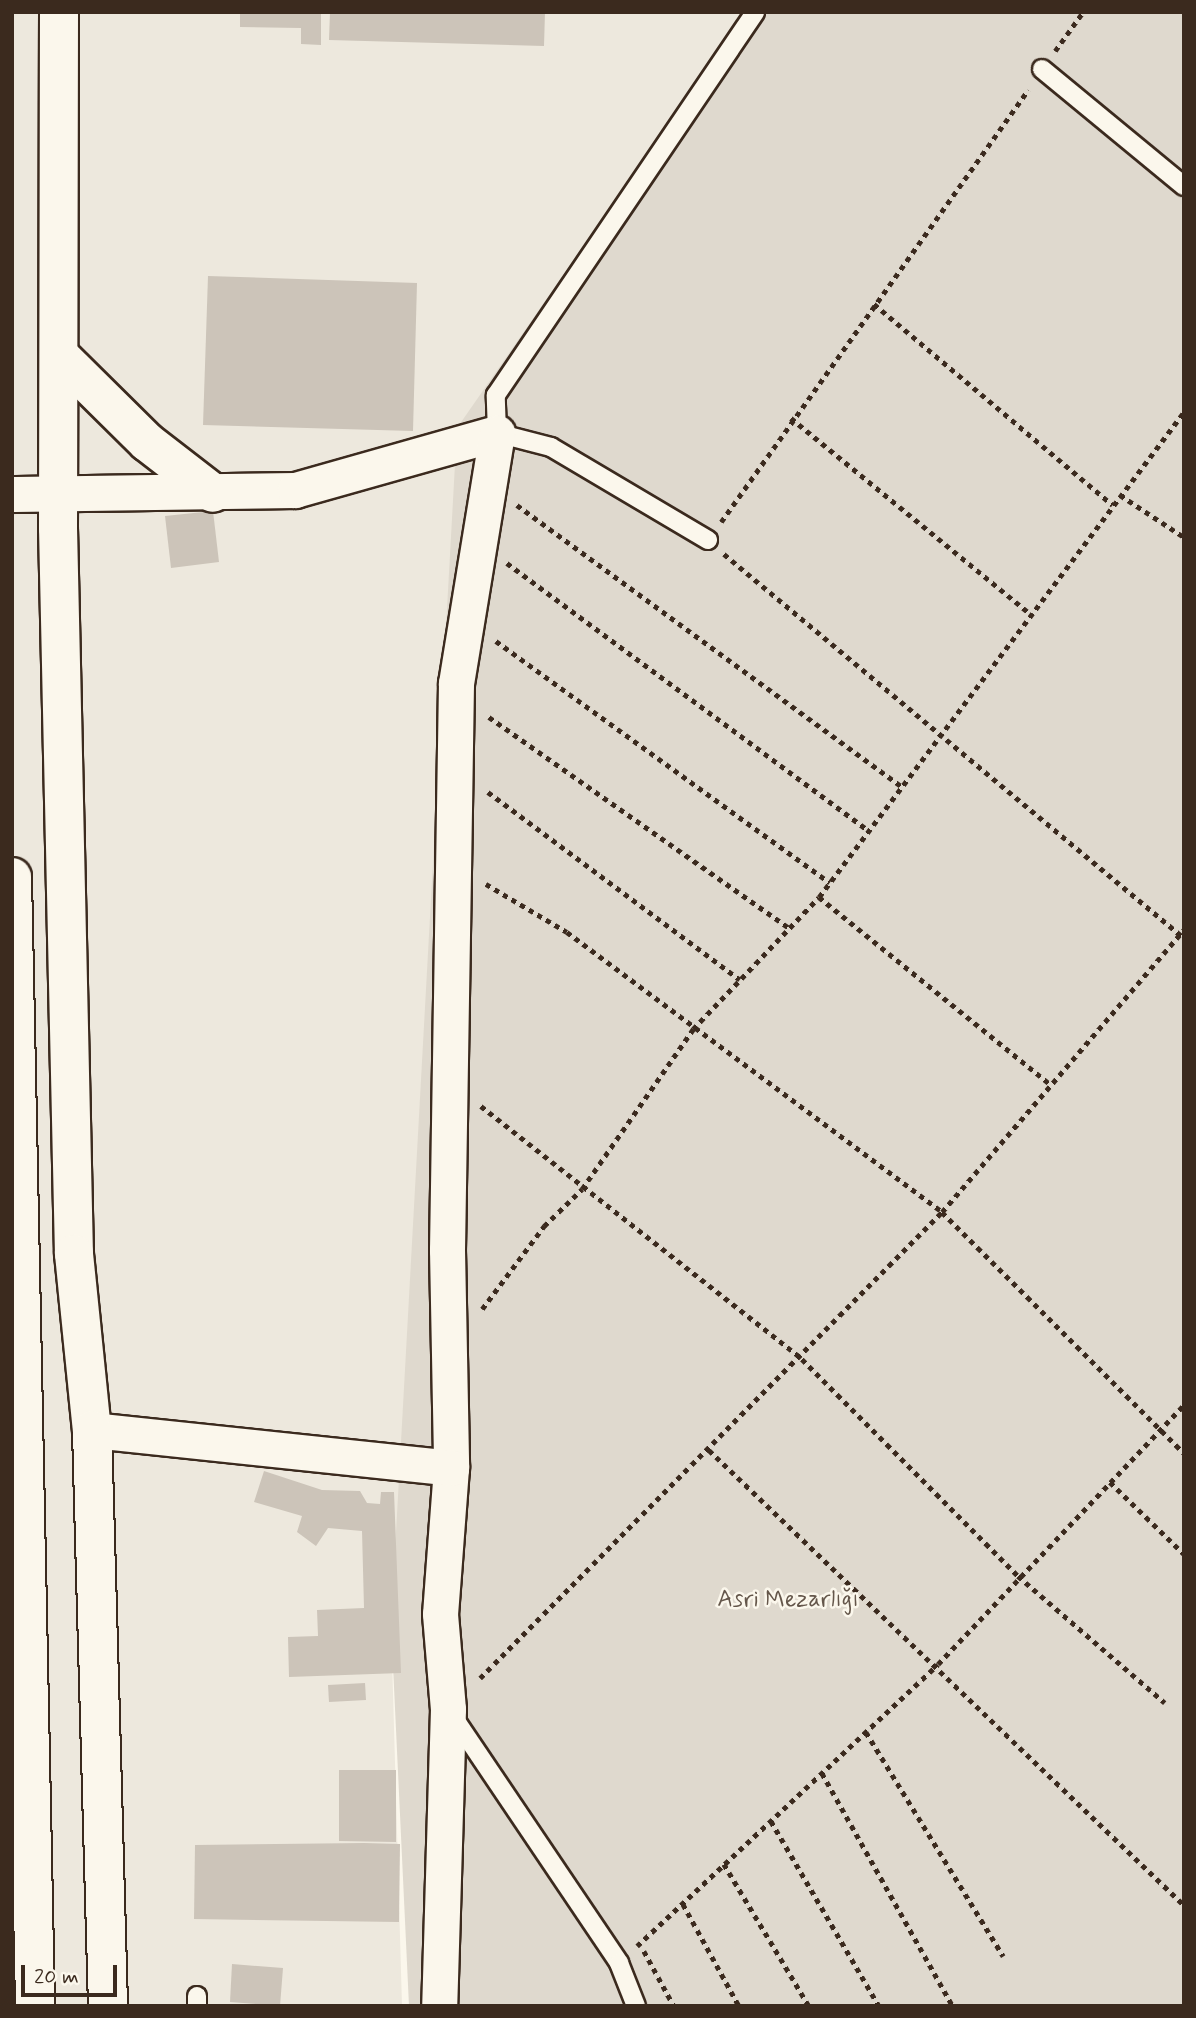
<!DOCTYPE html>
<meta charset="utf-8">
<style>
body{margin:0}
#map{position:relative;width:1196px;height:2018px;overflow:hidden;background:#fbf7ec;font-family:Mynerve,sans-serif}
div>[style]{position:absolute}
.built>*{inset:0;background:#ede8dd}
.green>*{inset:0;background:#dfd9ce}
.building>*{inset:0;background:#ccc4b9}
.path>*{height:4.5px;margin-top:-2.25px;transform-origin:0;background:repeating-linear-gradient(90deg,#3b2a1e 0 5px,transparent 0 10px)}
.roads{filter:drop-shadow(2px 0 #3b2a1e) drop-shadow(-2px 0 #3b2a1e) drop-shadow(0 2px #3b2a1e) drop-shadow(0 -2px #3b2a1e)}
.service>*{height:18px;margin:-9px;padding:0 9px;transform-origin:9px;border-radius:9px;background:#fbf7ec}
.minor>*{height:35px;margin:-17.5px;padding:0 17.5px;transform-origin:17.5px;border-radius:17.5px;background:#fbf7ec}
.primary>*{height:38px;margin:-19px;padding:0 19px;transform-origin:19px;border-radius:19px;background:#fbf7ec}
span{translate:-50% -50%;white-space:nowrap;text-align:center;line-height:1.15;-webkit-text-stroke:5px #fbf7ec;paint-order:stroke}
.park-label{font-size:24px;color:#64564a}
.frame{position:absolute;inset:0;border:14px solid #3b2a1e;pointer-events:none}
.scale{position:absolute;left:21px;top:1965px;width:96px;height:32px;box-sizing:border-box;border:4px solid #3b2a1e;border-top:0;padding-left:9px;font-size:21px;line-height:24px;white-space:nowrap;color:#3b2a1e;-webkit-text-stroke:5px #fbf7ec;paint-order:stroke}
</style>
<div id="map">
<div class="built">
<i style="clip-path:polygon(12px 12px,746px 12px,391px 1623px,402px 2006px,12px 2006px)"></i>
</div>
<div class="green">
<i style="clip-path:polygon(746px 12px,1184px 12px,1184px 2006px,409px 2006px,391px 1623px,457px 428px)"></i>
</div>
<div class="building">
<i style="clip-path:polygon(240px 12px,321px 12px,321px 45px,301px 44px,301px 28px,240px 27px)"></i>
<i style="clip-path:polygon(330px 12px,545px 12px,544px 46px,329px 40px)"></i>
<i style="clip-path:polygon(208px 276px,417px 283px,413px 431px,203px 425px)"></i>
<i style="clip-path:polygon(213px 511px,219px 562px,171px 568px,165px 516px)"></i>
<i style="clip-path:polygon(264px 1471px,322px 1490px,360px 1491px,367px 1503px,380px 1504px,381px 1492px,394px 1492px,401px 1673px,289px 1677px,288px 1637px,318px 1636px,317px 1610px,364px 1608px,362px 1531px,328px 1528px,316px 1546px,297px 1532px,302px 1516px,254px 1502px)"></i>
<i style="clip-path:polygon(365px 1683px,366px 1700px,329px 1702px,328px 1685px)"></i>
<i style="clip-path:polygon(339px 1770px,396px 1770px,396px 1842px,339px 1841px)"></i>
<i style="clip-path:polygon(364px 1843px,400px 1844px,399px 1922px,194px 1919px,195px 1845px)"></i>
<i style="clip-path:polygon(232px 1964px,283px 1968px,280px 2006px,230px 2002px)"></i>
</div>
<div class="path">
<i style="left:1055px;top:51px;width:48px;rotate:-54.3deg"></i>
<i style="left:874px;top:304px;width:312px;rotate:40.1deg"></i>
<i style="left:791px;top:418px;width:311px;rotate:39.3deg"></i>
<i style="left:1120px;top:495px;width:77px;rotate:33.3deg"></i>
<i style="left:517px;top:505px;width:479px;rotate:36.2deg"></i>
<i style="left:721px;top:522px;width:530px;rotate:-54.6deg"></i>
<i style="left:724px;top:554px;width:599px;rotate:39.85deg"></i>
<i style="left:507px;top:563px;width:450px;rotate:36.5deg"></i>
<i style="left:496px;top:641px;width:412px;rotate:35.9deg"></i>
<i style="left:489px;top:717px;width:367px;rotate:35.1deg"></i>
<i style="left:488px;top:792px;width:314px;rotate:36.7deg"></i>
<i style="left:486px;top:884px;width:94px;rotate:30.7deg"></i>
<i style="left:567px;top:932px;width:468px;rotate:36.7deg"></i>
<i style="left:942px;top:1212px;width:342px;rotate:44.9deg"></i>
<i style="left:819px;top:897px;width:299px;rotate:39deg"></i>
<i style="left:481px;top:1106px;width:409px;rotate:38.2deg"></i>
<i style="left:802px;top:1359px;width:306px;rotate:45.1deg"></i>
<i style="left:1018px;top:1576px;width:194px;rotate:40.8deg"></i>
<i style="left:482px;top:1309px;width:104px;rotate:-53.2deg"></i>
<i style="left:544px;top:1226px;width:53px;rotate:-44.2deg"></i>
<i style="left:582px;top:1189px;width:195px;rotate:-55.2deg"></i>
<i style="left:693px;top:1029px;width:182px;rotate:-46.3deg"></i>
<i style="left:819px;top:897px;width:607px;rotate:-53.04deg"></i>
<i style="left:709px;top:1450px;width:658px;rotate:43.77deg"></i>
<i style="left:1110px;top:1482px;width:103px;rotate:44.2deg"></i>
<i style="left:480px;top:1678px;width:656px;rotate:-45.25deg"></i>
<i style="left:942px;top:1212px;width:372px;rotate:-49.4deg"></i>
<i style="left:866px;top:1732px;width:263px;rotate:58.5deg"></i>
<i style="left:822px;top:1773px;width:267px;rotate:60.7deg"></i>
<i style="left:771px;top:1821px;width:214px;rotate:59.7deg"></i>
<i style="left:724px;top:1864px;width:165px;rotate:59.1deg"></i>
<i style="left:683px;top:1904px;width:116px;rotate:61.2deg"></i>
<i style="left:637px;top:1946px;width:412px;rotate:-43.1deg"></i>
<i style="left:938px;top:1664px;width:357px;rotate:-46.5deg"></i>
<i style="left:644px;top:1951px;width:63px;rotate:61.4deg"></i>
</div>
<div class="roads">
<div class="service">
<i style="left:1042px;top:69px;width:184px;rotate:39.5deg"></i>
<i style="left:708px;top:540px;width:182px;rotate:-149.4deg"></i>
<i style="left:551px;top:447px;width:56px;rotate:-165.5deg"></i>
<i style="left:497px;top:433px;width:38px;rotate:-92deg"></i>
<i style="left:496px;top:395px;width:462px;rotate:-55.9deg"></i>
<i style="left:452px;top:1715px;width:299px;rotate:56deg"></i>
<i style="left:619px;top:1963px;width:46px;rotate:68.4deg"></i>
<i style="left:197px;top:2006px;width:10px;rotate:-90deg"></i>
</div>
<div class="minor">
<i style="left:12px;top:494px;width:283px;rotate:-0.8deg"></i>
<i style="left:295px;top:490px;width:210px;rotate:-15.8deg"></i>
<i style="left:497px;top:433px;width:253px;rotate:99.3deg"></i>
<i style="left:456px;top:683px;width:567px;rotate:90.91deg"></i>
<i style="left:447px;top:1250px;width:218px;rotate:88.9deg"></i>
<i style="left:451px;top:1468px;width:146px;rotate:94.3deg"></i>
<i style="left:440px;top:1614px;width:95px;rotate:85.2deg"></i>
<i style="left:448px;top:1709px;width:297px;rotate:91.7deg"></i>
<i style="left:92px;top:1430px;width:361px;rotate:6deg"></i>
</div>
<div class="primary">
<i style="left:59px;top:12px;width:516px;rotate:90.11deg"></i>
<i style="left:58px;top:528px;width:726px;rotate:88.74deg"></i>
<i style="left:74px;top:1254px;width:177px;rotate:84.2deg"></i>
<i style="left:92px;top:1430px;width:576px;rotate:88.41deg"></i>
<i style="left:60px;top:356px;width:122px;rotate:44.7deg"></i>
<i style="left:147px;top:442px;width:83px;rotate:37.7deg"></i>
<i style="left:12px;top:877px;width:1129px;rotate:88.83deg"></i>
</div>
</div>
<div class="park-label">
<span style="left:788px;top:1600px">Asri Mezarlığı</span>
</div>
<div class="frame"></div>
<div class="scale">20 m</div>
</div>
